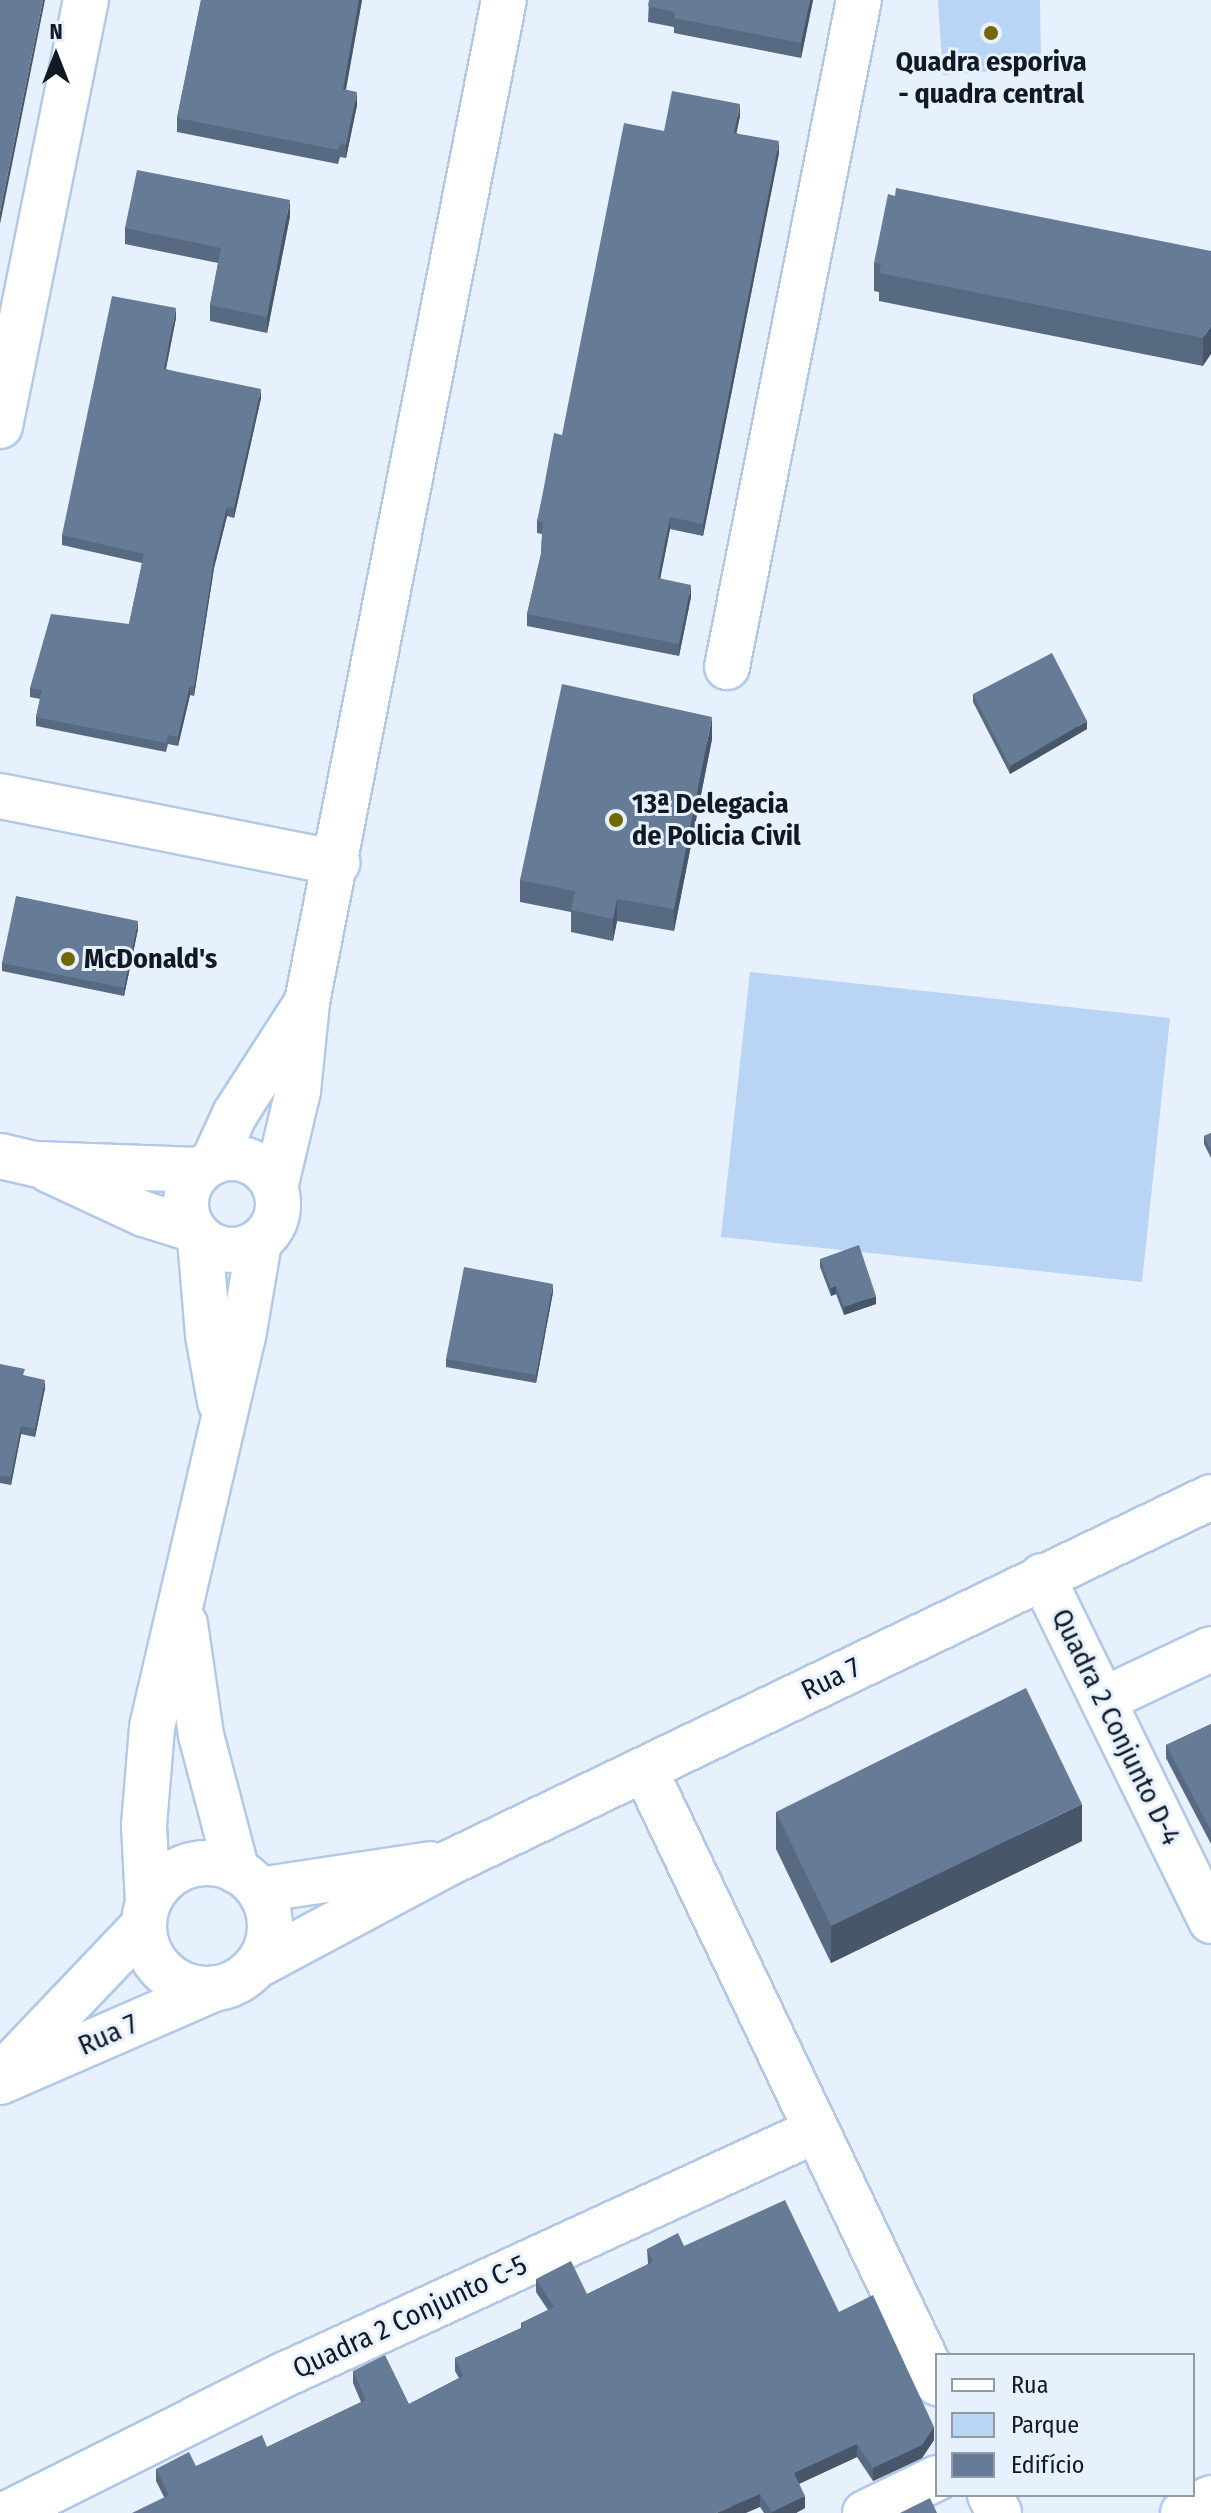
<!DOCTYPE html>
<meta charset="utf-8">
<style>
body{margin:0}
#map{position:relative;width:1211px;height:2513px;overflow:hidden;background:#e6f1fd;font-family:"Fira Sans Condensed",sans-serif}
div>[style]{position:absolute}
.green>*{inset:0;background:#b9d4f4}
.roads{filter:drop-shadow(2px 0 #b1c9e7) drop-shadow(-2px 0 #b1c9e7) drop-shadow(0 2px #b1c9e7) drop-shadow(0 -2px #b1c9e7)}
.street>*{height:44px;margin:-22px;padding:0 22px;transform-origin:22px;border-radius:22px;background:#fff}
.secondary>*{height:44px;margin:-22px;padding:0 22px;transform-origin:22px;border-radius:22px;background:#fff}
.secondary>.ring{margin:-22px;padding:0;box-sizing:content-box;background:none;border:44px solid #fff;border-radius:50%}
.wall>*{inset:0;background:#576a81}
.shaded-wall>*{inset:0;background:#475669}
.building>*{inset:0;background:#657b96}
.dots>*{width:22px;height:22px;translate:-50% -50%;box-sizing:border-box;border:4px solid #e6f1fd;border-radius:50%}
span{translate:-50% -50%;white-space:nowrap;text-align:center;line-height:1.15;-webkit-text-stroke:6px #e6f1fd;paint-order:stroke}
.poi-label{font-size:28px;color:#101924;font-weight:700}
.left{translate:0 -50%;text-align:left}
.street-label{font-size:28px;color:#101924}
.legend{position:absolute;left:935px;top:2353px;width:260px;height:144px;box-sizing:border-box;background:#e6f1fd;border:2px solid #909ba6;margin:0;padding:10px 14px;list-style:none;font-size:24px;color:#101924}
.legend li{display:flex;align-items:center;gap:16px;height:40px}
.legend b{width:40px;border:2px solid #909ba6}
.north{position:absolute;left:16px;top:16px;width:80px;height:80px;-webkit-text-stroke:6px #e6f1fd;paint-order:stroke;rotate:0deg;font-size:22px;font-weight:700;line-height:32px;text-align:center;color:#101924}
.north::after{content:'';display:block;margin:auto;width:28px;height:36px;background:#101924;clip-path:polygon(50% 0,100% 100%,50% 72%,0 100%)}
</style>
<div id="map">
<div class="green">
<i style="clip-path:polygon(938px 0,1040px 0,1041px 67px,943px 75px)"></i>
<i style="clip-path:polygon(750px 972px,1170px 1018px,1142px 1282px,721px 1237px)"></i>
</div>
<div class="roads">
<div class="street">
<i style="left:0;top:426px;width:435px;rotate:-78.6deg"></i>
<i style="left:727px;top:667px;width:680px;rotate:-78.81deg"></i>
<i style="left:0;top:796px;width:344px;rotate:11.2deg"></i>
<i style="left:1042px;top:1576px;width:384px;rotate:63.9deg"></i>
<i style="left:1103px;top:1700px;width:119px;rotate:-25.3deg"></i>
<i style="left:645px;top:1770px;width:679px;rotate:64.53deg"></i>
<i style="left:990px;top:2495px;width:20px;rotate:63deg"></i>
<i style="left:8px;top:2513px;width:311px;rotate:-26.6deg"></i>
<i style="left:286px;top:2374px;width:584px;rotate:-24.68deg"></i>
<i style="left:865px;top:2513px;width:80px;rotate:-25.9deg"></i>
<i style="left:1183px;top:2513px;width:32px;rotate:-28deg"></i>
</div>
<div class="secondary">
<i style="left:0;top:1156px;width:37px;rotate:13deg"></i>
<i style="left:36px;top:1164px;width:163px;rotate:2.1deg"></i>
<i class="ring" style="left:186px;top:1158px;width:48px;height:48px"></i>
<i style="left:213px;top:1162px;width:53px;rotate:-65.4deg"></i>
<i style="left:235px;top:1114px;width:131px;rotate:-57.2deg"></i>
<i style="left:49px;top:1170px;width:105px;rotate:24.9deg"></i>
<i style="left:144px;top:1214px;width:50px;rotate:17.4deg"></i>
<i style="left:275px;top:1188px;width:100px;rotate:-76.7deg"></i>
<i style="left:298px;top:1091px;width:89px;rotate:-84.2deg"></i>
<i style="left:307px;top:1002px;width:1021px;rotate:-78.88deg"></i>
<i style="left:200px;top:1239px;width:96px;rotate:85.2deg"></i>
<i style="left:208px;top:1335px;width:68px;rotate:79.8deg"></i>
<i style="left:185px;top:1624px;width:112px;rotate:81.8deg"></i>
<i style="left:201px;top:1735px;width:141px;rotate:75.2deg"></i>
<i class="ring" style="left:144px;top:1863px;width:82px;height:82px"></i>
<i style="left:259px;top:1890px;width:173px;rotate:-8.6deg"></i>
<i style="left:148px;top:1902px;width:77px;rotate:-93deg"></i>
<i style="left:144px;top:1825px;width:98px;rotate:-85.3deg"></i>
<i style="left:152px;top:1727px;width:400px;rotate:-76.9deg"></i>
<i style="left:243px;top:1337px;width:96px;rotate:-80.4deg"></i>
<i style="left:256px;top:1966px;width:221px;rotate:-28.1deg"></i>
<i style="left:451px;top:1862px;width:843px;rotate:-25.65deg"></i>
<i style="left:4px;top:2072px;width:202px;rotate:-46.4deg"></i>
<i style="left:0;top:2082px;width:236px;rotate:-23.5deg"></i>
</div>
</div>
<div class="wall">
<i style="clip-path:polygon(201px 0,362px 0,346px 90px,357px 105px,346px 158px,340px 157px,338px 164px,177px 132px,177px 118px)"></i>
<i style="clip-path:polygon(649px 0,813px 0,801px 58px,674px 33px,674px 27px,648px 22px)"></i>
<i style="clip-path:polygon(740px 116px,736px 133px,779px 153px,703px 536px,670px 529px,660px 578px,691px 597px,679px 656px,527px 626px,527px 614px,541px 554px,542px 534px,537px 533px,537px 521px,664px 131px)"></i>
<i style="clip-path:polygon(290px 216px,267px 333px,210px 321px,210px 305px,218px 263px,125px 244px,125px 228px)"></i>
<i style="clip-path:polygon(1211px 251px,1203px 366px,879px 301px,879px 292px,874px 291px,874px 263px)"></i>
<i style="clip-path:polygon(176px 318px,166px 369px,261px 398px,234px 518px,227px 516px,214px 568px,194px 696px,190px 695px,178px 746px,168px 744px,166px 752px,36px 726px,36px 717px,40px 699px,30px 697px,30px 688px,129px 624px,142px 563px,62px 545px,62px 535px)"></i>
<i style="clip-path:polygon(973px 694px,1087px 729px,1010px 774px,973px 702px)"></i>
<i style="clip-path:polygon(712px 739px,674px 931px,617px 921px,613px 941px,571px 932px,571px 912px,520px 902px,520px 880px)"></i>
<i style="clip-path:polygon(138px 929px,124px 996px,2px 971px,2px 963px)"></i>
<i style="clip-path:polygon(1211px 1133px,1211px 1158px,1204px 1144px,1204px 1136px)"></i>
<i style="clip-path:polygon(820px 1259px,876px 1304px,844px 1315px,836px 1294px,831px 1296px,820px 1267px)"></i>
<i style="clip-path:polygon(553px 1292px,536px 1383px,446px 1367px,446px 1359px)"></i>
<i style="clip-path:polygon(0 1364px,25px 1376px,45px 1388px,35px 1437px,21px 1434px,11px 1485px,0 1483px)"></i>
<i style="clip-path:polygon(1211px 1724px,1211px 1844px,1166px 1758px,1166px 1745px)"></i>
<i style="clip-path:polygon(776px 1812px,1082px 1841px,831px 1963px,776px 1849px)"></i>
<i style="clip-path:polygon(684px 2246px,839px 2312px,934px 2440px,922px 2458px,873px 2481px,857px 2457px,799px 2484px,805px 2508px,796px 2513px,764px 2513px,760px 2507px,164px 2497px,156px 2481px,156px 2469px,196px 2466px,267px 2447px,361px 2402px,353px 2383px,353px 2371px,409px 2404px,459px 2378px,455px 2371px,455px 2358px,521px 2328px,521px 2323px,548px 2310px,536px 2292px,536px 2279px,587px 2294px,648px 2264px,647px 2249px)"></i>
</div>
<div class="shaded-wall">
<i style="clip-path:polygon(43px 0,45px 0,0 224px,0 212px)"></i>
<i style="clip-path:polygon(359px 0,362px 0,343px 103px,343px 89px)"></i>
<i style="clip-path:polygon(810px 0,813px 0,801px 58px,801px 43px)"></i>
<i style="clip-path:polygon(357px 92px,357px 105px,346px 158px,346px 145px)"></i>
<i style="clip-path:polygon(740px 104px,740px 116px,734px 145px,734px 133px)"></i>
<i style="clip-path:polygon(779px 141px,779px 153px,703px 536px,703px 524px)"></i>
<i style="clip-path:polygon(290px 200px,290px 216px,267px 333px,267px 317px)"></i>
<i style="clip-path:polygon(176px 308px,176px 318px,164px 378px,164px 369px)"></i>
<i style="clip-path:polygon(1211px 326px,1211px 354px,1203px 366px,1203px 338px)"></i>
<i style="clip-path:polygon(261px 389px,261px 398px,234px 518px,234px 508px)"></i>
<i style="clip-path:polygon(227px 507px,227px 516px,214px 568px,194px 696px,194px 687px,214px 559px)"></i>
<i style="clip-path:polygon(670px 517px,670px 529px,658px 590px,658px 578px)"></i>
<i style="clip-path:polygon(691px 585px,691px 597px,679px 656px,679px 644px)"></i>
<i style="clip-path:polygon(190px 686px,190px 695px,178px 746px,178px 737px)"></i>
<i style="clip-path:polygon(712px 717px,712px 739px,674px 931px,674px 909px)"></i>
<i style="clip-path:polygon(1087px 721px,1087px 729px,1010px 774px,1010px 766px)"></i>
<i style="clip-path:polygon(617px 899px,617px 921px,613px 941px,613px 919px)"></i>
<i style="clip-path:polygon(138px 921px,138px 929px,124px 996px,124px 988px)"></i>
<i style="clip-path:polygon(553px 1284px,553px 1292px,536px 1383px,536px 1375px)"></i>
<i style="clip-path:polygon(836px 1286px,836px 1294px,831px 1296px,831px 1288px)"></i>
<i style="clip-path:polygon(876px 1296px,876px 1304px,844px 1315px,844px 1307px)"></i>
<i style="clip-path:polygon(45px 1380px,45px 1388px,35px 1437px,35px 1429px)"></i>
<i style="clip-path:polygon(21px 1426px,21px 1434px,11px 1485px,11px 1477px)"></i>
<i style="clip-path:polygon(1082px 1804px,1082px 1841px,831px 1963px,831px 1926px)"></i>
<i style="clip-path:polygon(934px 2427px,934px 2440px,922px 2458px,873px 2481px,873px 2468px)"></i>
<i style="clip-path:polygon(857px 2444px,857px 2457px,794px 2486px,794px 2473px)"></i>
<i style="clip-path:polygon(760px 2494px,760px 2507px,746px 2513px,716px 2513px)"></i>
<i style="clip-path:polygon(805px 2496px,805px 2508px,796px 2513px,772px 2513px,772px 2512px)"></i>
</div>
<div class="building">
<i style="clip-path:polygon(0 0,43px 0,0 212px)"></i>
<i style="clip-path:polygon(201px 0,359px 0,343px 89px,357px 92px,346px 145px,340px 143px,338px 150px,177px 118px)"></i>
<i style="clip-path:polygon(649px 0,810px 0,801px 43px,674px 18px,675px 12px,648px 6px)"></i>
<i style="clip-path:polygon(672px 91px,740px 104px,734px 133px,779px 141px,703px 524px,670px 517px,658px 578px,691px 585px,679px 644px,527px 614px,541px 554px,543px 522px,537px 521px,543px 492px,554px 433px,562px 435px,624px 123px,664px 131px)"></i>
<i style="clip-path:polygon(137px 170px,290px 200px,267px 317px,210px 305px,221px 248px,125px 228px)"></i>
<i style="clip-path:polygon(896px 188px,1211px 251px,1211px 326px,1203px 338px,879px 273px,881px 264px,874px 263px,888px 194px,895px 196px)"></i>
<i style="clip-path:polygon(112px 296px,176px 308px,164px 369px,261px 389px,234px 508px,227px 507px,214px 559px,194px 687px,190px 686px,178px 737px,168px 735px,166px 743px,36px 717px,42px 690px,30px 688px,51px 614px,129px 624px,144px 554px,62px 535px)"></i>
<i style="clip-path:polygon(1052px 653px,1087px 721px,1010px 766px,973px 694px)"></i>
<i style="clip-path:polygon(562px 684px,712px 717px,674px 909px,617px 899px,613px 919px,571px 910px,575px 891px,520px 880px)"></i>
<i style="clip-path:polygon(16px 896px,138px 921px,124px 988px,2px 963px)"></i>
<i style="clip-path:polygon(1211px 1133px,1211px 1151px,1204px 1136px)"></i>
<i style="clip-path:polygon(859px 1245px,876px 1296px,844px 1307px,836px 1286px,831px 1288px,820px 1259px)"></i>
<i style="clip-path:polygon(464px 1267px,553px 1284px,536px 1375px,446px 1359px)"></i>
<i style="clip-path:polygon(0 1364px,25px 1369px,23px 1375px,45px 1380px,35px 1429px,21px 1426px,11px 1477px,0 1476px)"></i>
<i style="clip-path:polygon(1026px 1688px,1082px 1804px,831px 1926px,776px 1812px)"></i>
<i style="clip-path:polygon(1211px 1724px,1211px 1831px,1166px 1745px)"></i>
<i style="clip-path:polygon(785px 2200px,839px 2312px,873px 2295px,934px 2427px,922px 2445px,873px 2468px,857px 2444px,794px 2473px,805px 2496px,772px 2512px,760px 2494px,716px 2513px,132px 2513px,169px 2495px,156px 2469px,189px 2452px,196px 2466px,262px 2435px,267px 2447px,366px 2400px,353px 2371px,385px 2355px,409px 2404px,463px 2376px,455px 2358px,523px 2328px,521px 2323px,554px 2307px,536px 2279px,571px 2261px,587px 2294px,653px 2262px,647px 2249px,678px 2233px,684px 2246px)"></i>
<i style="clip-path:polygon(930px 2498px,937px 2513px,900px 2513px)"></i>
</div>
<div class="dots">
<i style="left:991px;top:33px;background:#726800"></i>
<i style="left:616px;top:820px;background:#726800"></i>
<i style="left:68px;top:959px;background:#726800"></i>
</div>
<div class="poi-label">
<span style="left:991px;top:78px">Quadra esporiva<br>- quadra central</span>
<span class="left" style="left:632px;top:820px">13ª Delegacia<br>de Policia Civil</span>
<span class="left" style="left:84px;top:959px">McDonald's</span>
</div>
<div class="street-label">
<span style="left:831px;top:1679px;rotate:-26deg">Rua 7</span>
<span style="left:1116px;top:1727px;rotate:64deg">Quadra 2 Conjunto D-4</span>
<span style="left:108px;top:2035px;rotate:-24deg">Rua 7</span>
<span style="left:410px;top:2317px;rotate:-25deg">Quadra 2 Conjunto C-5</span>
</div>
<ul class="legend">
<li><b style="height:10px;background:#fff"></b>Rua</li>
<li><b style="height:22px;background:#b9d4f4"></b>Parque</li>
<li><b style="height:22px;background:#657b96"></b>Edifício</li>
</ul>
<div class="north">N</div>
</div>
